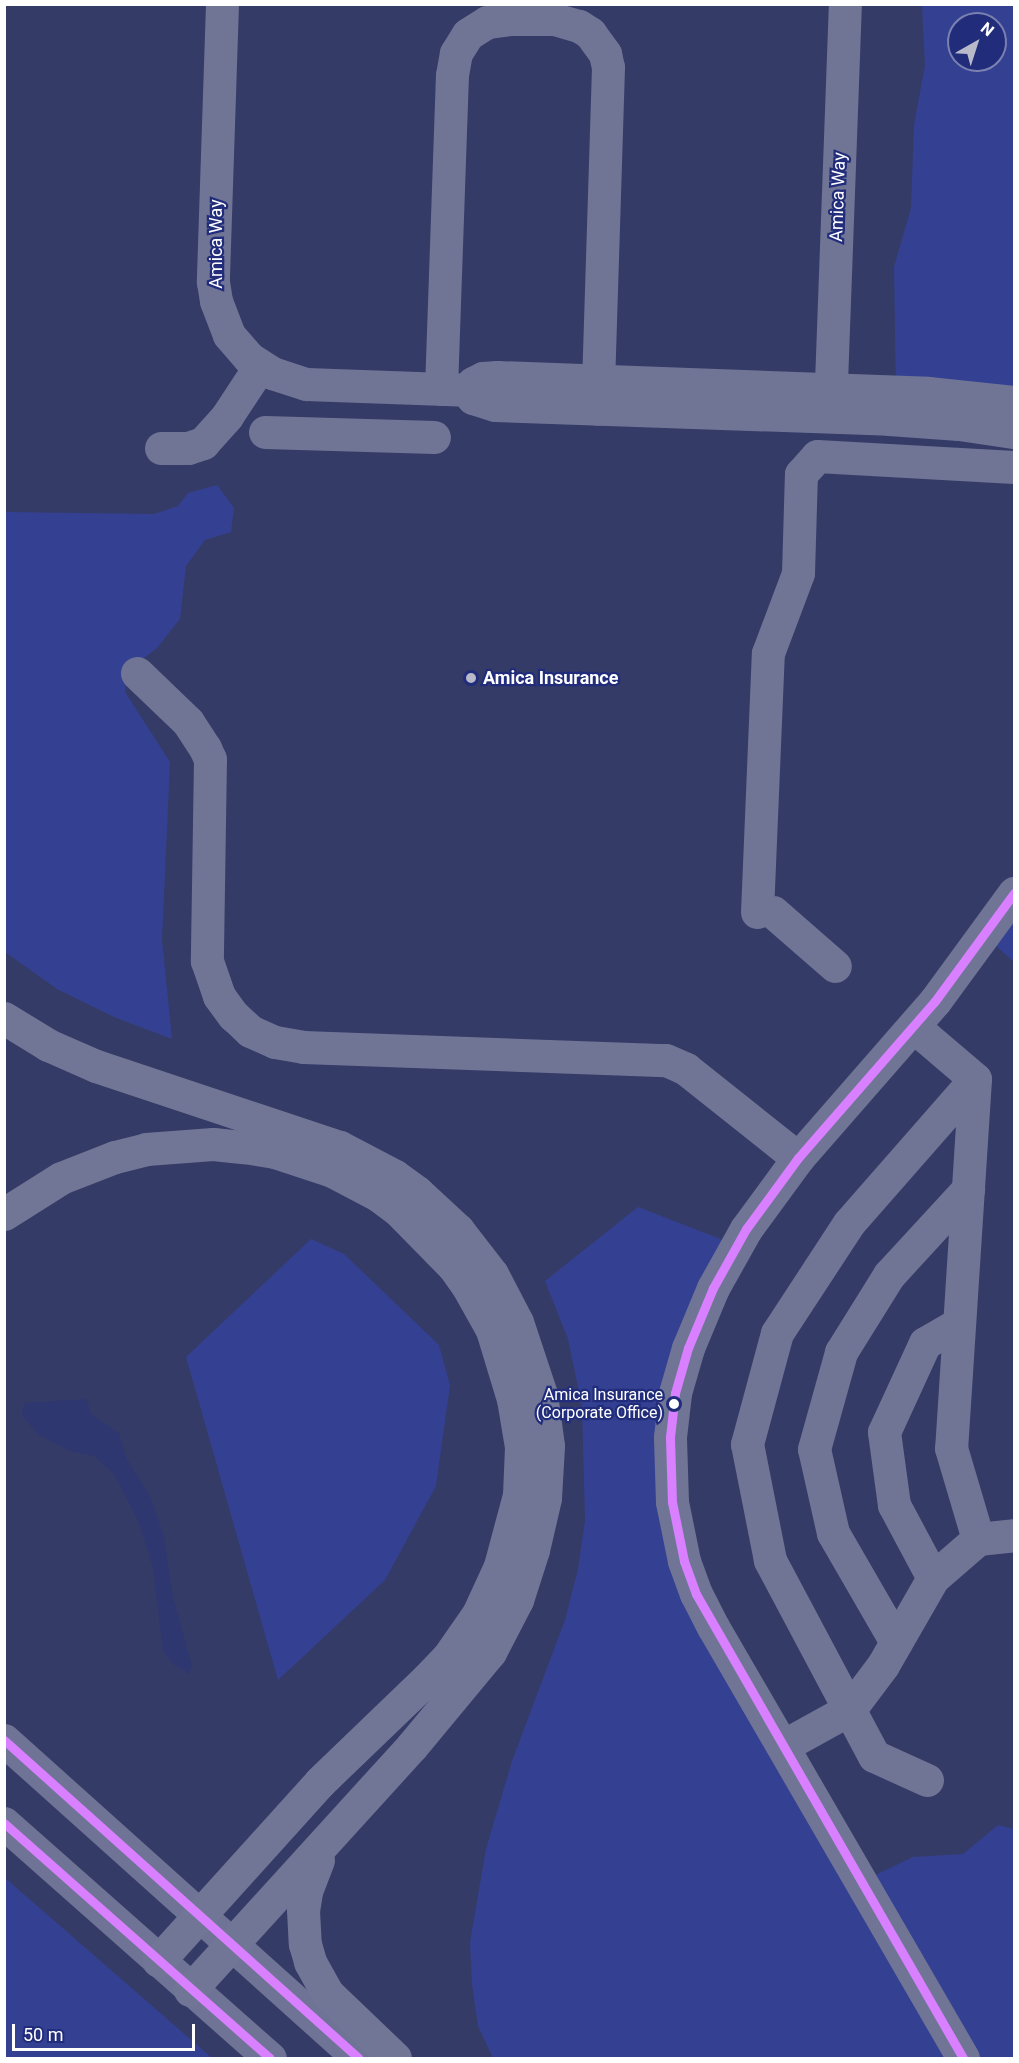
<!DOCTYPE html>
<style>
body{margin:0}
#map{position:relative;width:1019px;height:2063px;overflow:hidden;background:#353b67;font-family:Roboto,sans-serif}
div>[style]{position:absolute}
.green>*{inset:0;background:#344192}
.water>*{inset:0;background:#2f3771}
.minor>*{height:33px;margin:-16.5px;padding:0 16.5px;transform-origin:16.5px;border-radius:16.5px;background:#707596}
.major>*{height:33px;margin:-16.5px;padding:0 16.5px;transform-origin:16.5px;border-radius:16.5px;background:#6f7395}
.highway>*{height:33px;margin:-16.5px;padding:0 16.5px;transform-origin:16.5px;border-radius:16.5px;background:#717696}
.bus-1>*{height:9px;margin:-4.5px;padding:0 4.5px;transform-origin:4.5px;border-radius:4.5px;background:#d880ff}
.dots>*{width:16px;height:16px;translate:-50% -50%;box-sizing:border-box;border:3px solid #212c7b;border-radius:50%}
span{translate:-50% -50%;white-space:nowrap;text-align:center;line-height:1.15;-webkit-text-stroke:4.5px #212c7b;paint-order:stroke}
.bus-label{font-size:16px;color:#fff}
.right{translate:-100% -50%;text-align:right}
.street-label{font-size:18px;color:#fff}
.poi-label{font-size:18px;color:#fff;font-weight:700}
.left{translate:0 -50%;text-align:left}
.frame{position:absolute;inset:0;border:6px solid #fff;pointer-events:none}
.north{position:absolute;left:947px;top:12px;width:60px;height:60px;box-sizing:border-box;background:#212c7b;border:2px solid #7a80b0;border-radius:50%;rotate:39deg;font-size:16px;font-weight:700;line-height:24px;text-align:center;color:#fff}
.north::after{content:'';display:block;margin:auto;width:21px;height:27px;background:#b8baca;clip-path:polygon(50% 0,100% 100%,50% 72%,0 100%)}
.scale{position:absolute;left:12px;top:2024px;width:183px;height:27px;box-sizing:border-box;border:3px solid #fff;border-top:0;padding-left:8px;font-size:18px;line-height:21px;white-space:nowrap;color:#fff;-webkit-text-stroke:4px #212c7b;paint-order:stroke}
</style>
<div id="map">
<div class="green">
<i style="clip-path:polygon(evenodd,922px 5px,1014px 5px,1014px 406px,896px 395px,894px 267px,911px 208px,914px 125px,925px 65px,922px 5px,959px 24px,995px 24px,995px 60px,959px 60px,959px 24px)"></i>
<i style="clip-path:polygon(217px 485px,234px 508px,231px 532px,205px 540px,186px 566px,180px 619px,156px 649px,128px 670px,125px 692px,170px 762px,162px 940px,172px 1039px,114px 1017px,57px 989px,5px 952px,4px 512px,154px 514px,178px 506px,188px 493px)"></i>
<i style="clip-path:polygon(1014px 886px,1014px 962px,986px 937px)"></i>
<i style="clip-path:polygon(638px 1207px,723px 1240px,681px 1323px,677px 1561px,863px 1881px,913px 1857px,963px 1854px,998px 1825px,1014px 1829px,1014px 2058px,493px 2058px,478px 2026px,472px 1985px,470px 1942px,486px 1849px,512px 1761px,565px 1620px,578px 1569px,585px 1520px,582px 1406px,568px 1339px,545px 1281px)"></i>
<i style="clip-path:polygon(311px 1239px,344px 1254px,439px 1345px,450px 1385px,436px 1486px,385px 1580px,278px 1680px,186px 1357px)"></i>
<i style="clip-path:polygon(4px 1877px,212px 2058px,5px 2058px)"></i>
</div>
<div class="water">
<i style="clip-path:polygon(86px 1399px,92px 1415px,119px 1433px,127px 1459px,150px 1496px,164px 1536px,173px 1597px,192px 1666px,189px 1674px,174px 1665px,163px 1651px,153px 1568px,139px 1523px,114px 1474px,94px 1456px,69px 1451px,38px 1434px,22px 1415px,24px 1403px)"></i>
</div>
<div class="minor">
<i style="left:222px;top:4px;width:278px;rotate:91.9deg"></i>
<i style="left:213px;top:282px;width:19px;rotate:81deg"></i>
<i style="left:216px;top:301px;width:36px;rotate:69deg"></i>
<i style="left:229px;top:335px;width:30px;rotate:49deg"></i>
<i style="left:249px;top:358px;width:27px;rotate:33deg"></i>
<i style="left:272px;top:373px;width:36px;rotate:18deg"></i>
<i style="left:306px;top:384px;width:160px;rotate:2.1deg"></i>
<i style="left:466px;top:390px;width:11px;rotate:49deg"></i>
<i style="left:473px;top:398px;width:23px;rotate:18deg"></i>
<i style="left:495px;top:405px;width:394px;rotate:2deg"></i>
<i style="left:889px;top:419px;width:70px;rotate:4.1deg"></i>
<i style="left:959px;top:424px;width:56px;rotate:8.3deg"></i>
<i style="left:441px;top:389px;width:314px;rotate:-88deg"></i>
<i style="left:452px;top:75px;width:22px;rotate:-80deg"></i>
<i style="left:456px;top:53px;width:22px;rotate:-58deg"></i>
<i style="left:468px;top:34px;width:22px;rotate:-32deg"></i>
<i style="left:487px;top:22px;width:25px;rotate:-7deg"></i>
<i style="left:512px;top:19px;width:42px"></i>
<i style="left:554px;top:19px;width:26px;rotate:16deg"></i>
<i style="left:579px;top:26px;width:13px;rotate:32deg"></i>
<i style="left:590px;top:33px;width:26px;rotate:54deg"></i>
<i style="left:605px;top:54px;width:13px;rotate:77deg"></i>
<i style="left:608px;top:67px;width:342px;rotate:91.8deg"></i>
<i style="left:466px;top:390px;width:10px;rotate:-45deg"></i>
<i style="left:473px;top:383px;width:11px;rotate:-27deg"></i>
<i style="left:483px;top:378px;width:14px;rotate:-4deg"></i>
<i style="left:497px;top:377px;width:431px;rotate:2.1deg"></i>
<i style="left:928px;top:393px;width:86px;rotate:6deg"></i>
<i style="left:830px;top:410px;width:406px;rotate:-87.9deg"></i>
<i style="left:265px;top:432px;width:169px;rotate:1.7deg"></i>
<i style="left:161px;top:448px;width:27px"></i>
<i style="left:188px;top:448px;width:16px;rotate:-18deg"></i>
<i style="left:203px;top:443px;width:36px;rotate:-48deg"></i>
<i style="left:227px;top:416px;width:60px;rotate:-56.6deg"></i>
<i style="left:137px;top:673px;width:71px;rotate:43.9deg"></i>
<i style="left:188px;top:722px;width:31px;rotate:57deg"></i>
<i style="left:205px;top:748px;width:12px;rotate:66deg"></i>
<i style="left:210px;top:759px;width:202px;rotate:90.9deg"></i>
<i style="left:207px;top:961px;width:37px;rotate:71deg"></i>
<i style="left:219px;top:996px;width:24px;rotate:54deg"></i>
<i style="left:233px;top:1015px;width:23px;rotate:43deg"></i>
<i style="left:250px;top:1031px;width:27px;rotate:24deg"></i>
<i style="left:275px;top:1042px;width:28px;rotate:10deg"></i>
<i style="left:303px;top:1047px;width:363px;rotate:2.1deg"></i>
<i style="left:666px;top:1060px;width:22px;rotate:24deg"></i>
<i style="left:686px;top:1069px;width:143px;rotate:38.5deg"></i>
<i style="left:757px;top:912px;width:259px;rotate:-87.6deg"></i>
<i style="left:768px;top:653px;width:85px;rotate:-69.4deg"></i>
<i style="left:798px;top:573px;width:99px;rotate:-88.3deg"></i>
<i style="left:801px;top:474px;width:24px;rotate:-48deg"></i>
<i style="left:817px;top:456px;width:197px;rotate:3.2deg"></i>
<i style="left:773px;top:912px;width:82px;rotate:41.1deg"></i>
<i style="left:914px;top:1027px;width:80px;rotate:40.4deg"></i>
<i style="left:975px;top:1079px;width:370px;rotate:93.7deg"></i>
<i style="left:951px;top:1448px;width:95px;rotate:73.5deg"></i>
<i style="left:933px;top:1578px;width:83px;rotate:-118.1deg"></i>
<i style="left:894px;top:1505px;width:74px;rotate:-97.8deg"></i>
<i style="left:884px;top:1432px;width:98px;rotate:-65.3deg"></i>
<i style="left:925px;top:1343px;width:39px;rotate:-30deg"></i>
<i style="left:896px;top:1642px;width:126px;rotate:-120deg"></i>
<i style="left:833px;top:1533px;width:86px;rotate:-102.7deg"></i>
<i style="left:814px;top:1449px;width:101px;rotate:-74.4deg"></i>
<i style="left:841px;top:1352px;width:91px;rotate:-58.1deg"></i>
<i style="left:889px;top:1275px;width:117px;rotate:-47.4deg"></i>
<i style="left:783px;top:1746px;width:77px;rotate:-28.9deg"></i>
<i style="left:850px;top:1709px;width:55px;rotate:-53.1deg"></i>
<i style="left:883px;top:1665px;width:100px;rotate:-60.1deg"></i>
<i style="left:933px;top:1578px;width:60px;rotate:-40.9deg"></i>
<i style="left:978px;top:1539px;width:36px;rotate:-6deg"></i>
<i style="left:927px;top:1780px;width:58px;rotate:-155.6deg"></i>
<i style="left:874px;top:1756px;width:222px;rotate:-118deg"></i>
<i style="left:770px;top:1560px;width:118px;rotate:-101.2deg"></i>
<i style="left:747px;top:1444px;width:115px;rotate:-74.9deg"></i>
<i style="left:777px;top:1333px;width:131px;rotate:-56.8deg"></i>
<i style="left:849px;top:1223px;width:191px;rotate:-48.8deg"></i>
<i style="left:963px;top:2058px;width:498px;rotate:-120.1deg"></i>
<i style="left:713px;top:1627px;width:37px;rotate:-117deg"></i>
<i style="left:696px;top:1594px;width:35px;rotate:-110deg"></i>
<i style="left:684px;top:1561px;width:60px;rotate:-101.5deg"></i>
<i style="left:672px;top:1502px;width:65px;rotate:-91.8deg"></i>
<i style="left:670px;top:1437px;width:44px;rotate:-83.5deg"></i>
<i style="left:675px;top:1393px;width:47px;rotate:-73.9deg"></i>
<i style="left:688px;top:1348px;width:65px;rotate:-67.4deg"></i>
<i style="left:713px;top:1288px;width:68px;rotate:-60.8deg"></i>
<i style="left:746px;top:1229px;width:88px;rotate:-53.8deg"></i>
<i style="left:798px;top:1158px;width:208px;rotate:-48.9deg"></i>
<i style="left:935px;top:1001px;width:134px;rotate:-53.8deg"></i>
</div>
<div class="major">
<i style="left:4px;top:1740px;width:476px;rotate:41.9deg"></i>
<i style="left:4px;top:1823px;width:355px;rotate:41.5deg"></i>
</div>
<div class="highway">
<i style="left:4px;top:1018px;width:52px;rotate:31.5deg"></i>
<i style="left:48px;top:1045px;width:52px;rotate:23.6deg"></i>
<i style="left:96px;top:1066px;width:257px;rotate:18.4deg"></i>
<i style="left:340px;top:1147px;width:62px;rotate:27.8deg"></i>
<i style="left:395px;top:1176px;width:27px;rotate:36deg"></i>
<i style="left:417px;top:1192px;width:56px;rotate:42.8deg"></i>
<i style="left:458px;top:1230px;width:56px;rotate:52.3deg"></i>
<i style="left:492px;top:1274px;width:54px;rotate:62.5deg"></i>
<i style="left:517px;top:1322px;width:76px;rotate:71.6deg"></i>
<i style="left:541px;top:1394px;width:52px;rotate:82.3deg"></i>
<i style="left:548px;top:1446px;width:52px;rotate:93.3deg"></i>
<i style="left:545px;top:1498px;width:53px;rotate:103deg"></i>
<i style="left:533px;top:1550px;width:52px;rotate:107.7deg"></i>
<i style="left:517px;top:1600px;width:59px;rotate:117.4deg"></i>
<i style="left:490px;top:1652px;width:122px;rotate:129.7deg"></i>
<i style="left:412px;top:1746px;width:330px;rotate:132.3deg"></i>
<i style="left:4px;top:1214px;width:67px;rotate:-32.3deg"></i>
<i style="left:61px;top:1178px;width:58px;rotate:-21.3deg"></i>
<i style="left:115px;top:1157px;width:32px;rotate:-14deg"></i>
<i style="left:146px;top:1149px;width:67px;rotate:-4.3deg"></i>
<i style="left:213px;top:1144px;width:31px;rotate:6deg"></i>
<i style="left:244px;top:1147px;width:31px;rotate:9deg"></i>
<i style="left:275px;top:1152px;width:60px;rotate:18.4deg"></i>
<i style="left:332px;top:1171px;width:52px;rotate:27.6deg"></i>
<i style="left:378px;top:1195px;width:26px;rotate:37deg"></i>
<i style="left:399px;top:1211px;width:78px;rotate:45.5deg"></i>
<i style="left:454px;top:1267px;width:24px;rotate:55deg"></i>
<i style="left:468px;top:1287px;width:49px;rotate:60.8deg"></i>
<i style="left:492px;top:1330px;width:72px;rotate:73.1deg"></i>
<i style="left:513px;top:1399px;width:49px;rotate:80.5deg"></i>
<i style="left:521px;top:1447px;width:48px;rotate:92.4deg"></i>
<i style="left:519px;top:1495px;width:73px;rotate:105deg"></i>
<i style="left:500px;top:1566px;width:53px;rotate:114.6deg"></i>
<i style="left:478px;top:1614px;width:52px;rotate:124.9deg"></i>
<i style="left:448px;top:1657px;width:29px;rotate:134deg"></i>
<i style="left:428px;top:1678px;width:150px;rotate:136.1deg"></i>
<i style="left:320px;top:1782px;width:241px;rotate:132.1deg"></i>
<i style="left:318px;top:1860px;width:34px;rotate:111deg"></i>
<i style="left:306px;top:1892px;width:18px;rotate:99deg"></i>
<i style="left:303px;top:1910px;width:34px;rotate:87deg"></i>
<i style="left:305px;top:1944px;width:19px;rotate:74deg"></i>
<i style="left:310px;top:1962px;width:35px;rotate:61deg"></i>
<i style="left:327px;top:1993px;width:94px;rotate:43.7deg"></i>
</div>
<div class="bus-1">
<i style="left:4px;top:1740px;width:476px;rotate:41.9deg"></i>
<i style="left:4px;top:1823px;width:355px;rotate:41.5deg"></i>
<i style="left:963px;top:2058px;width:535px;rotate:-119.92deg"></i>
<i style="left:696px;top:1594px;width:35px;rotate:-110deg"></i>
<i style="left:684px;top:1561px;width:60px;rotate:-101.5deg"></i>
<i style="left:672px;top:1502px;width:65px;rotate:-91.8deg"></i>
<i style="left:670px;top:1437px;width:44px;rotate:-83.5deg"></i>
<i style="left:675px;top:1393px;width:47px;rotate:-73.9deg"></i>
<i style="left:688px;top:1348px;width:65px;rotate:-67.4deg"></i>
<i style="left:713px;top:1288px;width:68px;rotate:-60.8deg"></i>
<i style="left:746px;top:1229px;width:88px;rotate:-53.8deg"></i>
<i style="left:798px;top:1158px;width:208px;rotate:-48.9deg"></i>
<i style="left:935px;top:1001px;width:134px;rotate:-53.8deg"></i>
</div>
<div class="dots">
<i style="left:471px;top:678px;background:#b8baca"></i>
<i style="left:674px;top:1404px;background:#fff"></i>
</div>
<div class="bus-label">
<span class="right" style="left:663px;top:1404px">Amica Insurance<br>(Corporate Office)</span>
</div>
<div class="street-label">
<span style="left:838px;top:197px;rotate:-88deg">Amica Way</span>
<span style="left:216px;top:244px;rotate:-90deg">Amica Way</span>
</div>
<div class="poi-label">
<span class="left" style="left:483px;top:678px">Amica Insurance</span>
</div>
<div class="frame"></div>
<div class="north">N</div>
<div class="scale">50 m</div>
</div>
